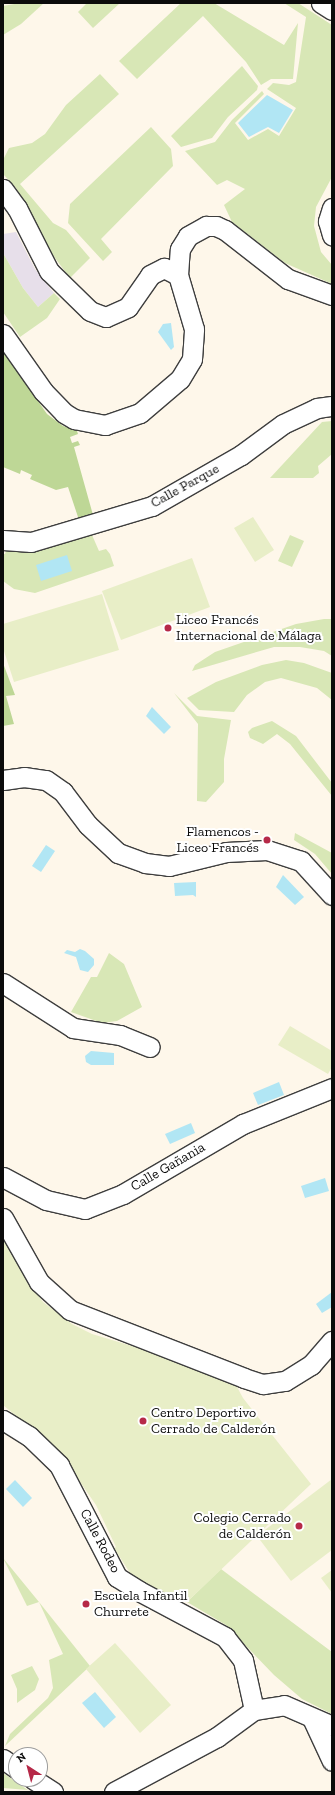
<!DOCTYPE html>
<meta charset="utf-8">
<style>
body{margin:0}
#map{position:relative;width:335px;height:1795px;overflow:hidden;background:#fef7ea;font-family:"Zilla Slab",serif}
div>[style]{position:absolute}
.industrial>*{inset:0;background:#e7dfea}
.green>*{inset:0;background:#d8e7b6}
.forest>*{inset:0;background:#bed796}
.pitch>*{inset:0;background:#e8eec7}
.water>*{inset:0;background:#b1e6f4}
.roads{filter:drop-shadow(1px 0 #3e3e3e) drop-shadow(-1px 0 #3e3e3e) drop-shadow(0 1px #3e3e3e) drop-shadow(0 -1px #3e3e3e)}
.minor>*{height:19px;margin:-9.5px;padding:0 9.5px;transform-origin:9.5px;border-radius:9.5px;background:#fff}
.dots>*{width:11px;height:11px;translate:-50% -50%;box-sizing:border-box;border:2px solid #fff;border-radius:50%}
span{translate:-50% -50%;white-space:nowrap;text-align:center;line-height:1.15;-webkit-text-stroke:4px #fff;paint-order:stroke}
.street-label{font-size:14px;color:#0b0b0b}
.poi-label{font-size:14px;color:#0b0b0b}
.left{translate:0 -50%;text-align:left}
.right{translate:-100% -50%;text-align:right}
.frame{position:absolute;inset:0;border:4px solid #0b0b0b;pointer-events:none}
.north{position:absolute;left:8px;top:1747px;width:40px;height:40px;box-sizing:border-box;background:#fff;border:1px solid #9d9d9d;border-radius:50%;rotate:324deg;font-size:11px;font-weight:700;line-height:16px;text-align:center;color:#0b0b0b}
.north::after{content:'';display:block;margin:auto;width:14px;height:18px;background:#b62948;clip-path:polygon(50% 0,100% 100%,50% 72%,0 100%)}
</style>
<div id="map">
<div class="industrial">
<i style="clip-path:polygon(16px 232px,35px 269px,54px 293px,38px 307px,23px 288px,3px 253px,3px 234px)"></i>
</div>
<div class="green">
<i style="clip-path:polygon(20px 3px,44px 3px,21px 24px,3px 35px,3px 6px)"></i>
<i style="clip-path:polygon(87px 3px,120px 3px,93px 28px,78px 12px)"></i>
<i style="clip-path:polygon(181px 3px,214px 3px,284px 45px,298px 23px,293px 79px,271px 79px,261px 85px,246px 62px,203px 16px,137px 79px,119px 61px)"></i>
<i style="clip-path:polygon(284px 3px,298px 3px,332px 25px,332px 177px,316px 207px,314px 226px,321px 252px,332px 265px,332px 284px,285px 263px,232px 222px,224px 205px,245px 189px,227px 180px,217px 185px,185px 151px,215px 142px,232px 120px,262px 91px,264px 94px,235px 123px,248px 140px,268px 129px,279px 136px,296px 108px,267px 89px,273px 83px,289px 85px,296px 82px,306px 17px)"></i>
<i style="clip-path:polygon(242px 66px,258px 86px,257px 90px,228px 117px,212px 138px,181px 147px,171px 136px)"></i>
<i style="clip-path:polygon(100px 74px,119px 94px,20px 184px,53px 223px,66px 230px,90px 258px,70px 278px,46px 246px,16px 188px,3px 174px,3px 160px,9px 148px,32px 143px,45px 134px,66px 105px)"></i>
<i style="clip-path:polygon(151px 127px,171px 149px,173px 166px,101px 239px,112px 252px,103px 261px,68px 223px,70px 204px)"></i>
<i style="clip-path:polygon(3px 253px,23px 288px,38px 307px,54px 293px,60px 299px,47px 318px,20px 337px,3px 312px)"></i>
<i style="clip-path:polygon(332px 421px,332px 454px,318px 466px,319px 473px,313px 478px,270px 478px,322px 422px)"></i>
<i style="clip-path:polygon(92px 535px,99px 551px,106px 549px,110px 554px,114px 566px,35px 593px,14px 589px,3px 581px,3px 554px,5px 554px,7px 548px,35px 551px)"></i>
<i style="clip-path:polygon(290px 535px,304px 541px,292px 567px,278px 561px)"></i>
<i style="clip-path:polygon(324px 619px,332px 619px,332px 656px,324px 651px,300px 647px,274px 647px,192px 671px,195px 665px,215px 652px,296px 624px)"></i>
<i style="clip-path:polygon(286px 660px,304px 663px,332px 673px,332px 700px,317px 688px,281px 678px,265px 682px,247px 695px,234px 712px,199px 710px,187px 698px,216px 682px,262px 665px)"></i>
<i style="clip-path:polygon(174px 693px,197px 716px,231px 720px,224px 759px,224px 782px,206px 802px,197px 801px,198px 724px)"></i>
<i style="clip-path:polygon(272px 721px,296px 736px,332px 783px,332px 796px,290px 744px,277px 734px,263px 744px,250px 738px,248px 732px,252px 728px)"></i>
<i style="clip-path:polygon(295px 833px,332px 853px,332px 874px,315px 854px,294px 840px)"></i>
<i style="clip-path:polygon(109px 953px,124px 964px,142px 1007px,117px 1021px,102px 1023px,71px 1012px,91px 977px,97px 977px)"></i>
<i style="clip-path:polygon(3px 1558px,39px 1602px,90px 1666px,5px 1746px,10px 1734px,48px 1698px,53px 1688px,49px 1660px,63px 1654px,39px 1602px,27px 1606px)"></i>
<i style="clip-path:polygon(221px 1569px,332px 1652px,332px 1714px,302px 1699px,274px 1675px,226px 1625px,187px 1602px)"></i>
<i style="clip-path:polygon(32px 1666px,39px 1679px,35px 1690px,17px 1703px,17px 1689px,11px 1675px)"></i>
<i style="clip-path:polygon(3px 1773px,28px 1790px,3px 1788px)"></i>
</div>
<div class="forest">
<i style="clip-path:polygon(3px 351px,47px 414px,63px 426px,77px 431px,78px 434px,70px 437px,72px 443px,78px 441px,80px 445px,74px 447px,93px 515px,79px 520px,68px 487px,56px 490px,30px 479px,32px 475px,21px 470px,20px 474px,3px 467px)"></i>
<i style="clip-path:polygon(3px 663px,15px 695px,6px 696px,14px 724px,3px 726px)"></i>
</div>
<div class="pitch">
<i style="clip-path:polygon(253px 517px,274px 550px,255px 562px,234px 528px)"></i>
<i style="clip-path:polygon(192px 558px,210px 607px,121px 640px,102px 591px)"></i>
<i style="clip-path:polygon(102px 594px,119px 650px,14px 682px,3px 648px,3px 624px)"></i>
<i style="clip-path:polygon(290px 1026px,332px 1051px,332px 1067px,328px 1074px,278px 1045px)"></i>
<i style="clip-path:polygon(3px 1236px,32px 1287px,43px 1302px,72px 1324px,92px 1334px,162px 1355px,236px 1385px,243px 1398px,311px 1484px,187px 1602px,146px 1585px,130px 1573px,114px 1548px,116px 1547px,96px 1505px,60px 1453px,3px 1405px)"></i>
<i style="clip-path:polygon(332px 1479px,332px 1550px,291px 1581px,257px 1536px)"></i>
<i style="clip-path:polygon(332px 1570px,332px 1593px,321px 1578px)"></i>
<i style="clip-path:polygon(115px 1643px,171px 1705px,140px 1733px,86px 1669px)"></i>
</div>
<div class="water">
<i style="clip-path:polygon(267px 95px,293px 110px,279px 133px,268px 127px,249px 137px,238px 123px)"></i>
<i style="clip-path:polygon(171px 323px,174px 347px,171px 350px,158px 332px,163px 324px)"></i>
<i style="clip-path:polygon(67px 555px,72px 571px,41px 581px,36px 565px)"></i>
<i style="clip-path:polygon(152px 707px,171px 727px,164px 734px,146px 716px)"></i>
<i style="clip-path:polygon(46px 845px,55px 851px,41px 872px,32px 866px)"></i>
<i style="clip-path:polygon(283px 875px,304px 897px,295px 905px,276px 887px)"></i>
<i style="clip-path:polygon(196px 882px,196px 897px,193px 895px,175px 896px,174px 883px)"></i>
<i style="clip-path:polygon(80px 949px,85px 951px,94px 959px,94px 965px,88px 972px,80px 970px,76px 957px,64px 953px,67px 950px,75px 952px)"></i>
<i style="clip-path:polygon(91px 1051px,114px 1053px,114px 1065px,91px 1065px,86px 1062px,85px 1056px)"></i>
<i style="clip-path:polygon(279px 1082px,284px 1095px,258px 1105px,253px 1093px)"></i>
<i style="clip-path:polygon(191px 1123px,195px 1133px,170px 1144px,165px 1134px)"></i>
<i style="clip-path:polygon(325px 1178px,329px 1191px,305px 1198px,301px 1186px)"></i>
<i style="clip-path:polygon(332px 1292px,332px 1307px,322px 1313px,316px 1304px)"></i>
<i style="clip-path:polygon(15px 1480px,32px 1498px,23px 1507px,6px 1489px)"></i>
<i style="clip-path:polygon(95px 1692px,116px 1717px,104px 1728px,82px 1703px)"></i>
</div>
<div class="roads">
<div class="minor">
<i style="left:321px;top:3px;width:13px;rotate:32deg"></i>
<i style="left:3px;top:189px;width:24px;rotate:54deg"></i>
<i style="left:17px;top:208px;width:71px;rotate:63.1deg"></i>
<i style="left:49px;top:271px;width:57px;rotate:44.3deg"></i>
<i style="left:90px;top:311px;width:17px;rotate:21deg"></i>
<i style="left:106px;top:317px;width:24px;rotate:-24deg"></i>
<i style="left:128px;top:307px;width:39px;rotate:-55deg"></i>
<i style="left:150px;top:275px;width:16px;rotate:-27deg"></i>
<i style="left:164px;top:268px;width:16px;rotate:27deg"></i>
<i style="left:332px;top:208px;width:14px;rotate:107deg"></i>
<i style="left:328px;top:221px;width:15px;rotate:74deg"></i>
<i style="left:3px;top:334px;width:70px;rotate:54.9deg"></i>
<i style="left:43px;top:391px;width:30px;rotate:46deg"></i>
<i style="left:64px;top:413px;width:12px;rotate:31deg"></i>
<i style="left:74px;top:419px;width:32px;rotate:11deg"></i>
<i style="left:105px;top:425px;width:37px;rotate:-19deg"></i>
<i style="left:140px;top:413px;width:52px;rotate:-40.4deg"></i>
<i style="left:180px;top:379px;width:23px;rotate:-59deg"></i>
<i style="left:192px;top:359px;width:30px;rotate:-86deg"></i>
<i style="left:194px;top:329px;width:56px;rotate:-106.5deg"></i>
<i style="left:178px;top:275px;width:26px;rotate:-86deg"></i>
<i style="left:180px;top:249px;width:15px;rotate:-58deg"></i>
<i style="left:188px;top:236px;width:21px;rotate:-29deg"></i>
<i style="left:206px;top:226px;width:10px"></i>
<i style="left:216px;top:226px;width:10px;rotate:24deg"></i>
<i style="left:225px;top:230px;width:80px;rotate:37.9deg"></i>
<i style="left:288px;top:279px;width:47px;rotate:20deg"></i>
<i style="left:3px;top:540px;width:28px;rotate:4deg"></i>
<i style="left:31px;top:542px;width:126px;rotate:-16.6deg"></i>
<i style="left:152px;top:506px;width:103px;rotate:-29.8deg"></i>
<i style="left:241px;top:455px;width:52px;rotate:-36.4deg"></i>
<i style="left:283px;top:424px;width:38px;rotate:-25deg"></i>
<i style="left:317px;top:408px;width:15px;rotate:-8deg"></i>
<i style="left:3px;top:780px;width:21px;rotate:-8deg"></i>
<i style="left:24px;top:777px;width:22px;rotate:8deg"></i>
<i style="left:46px;top:780px;width:21px;rotate:35deg"></i>
<i style="left:63px;top:792px;width:41px;rotate:52.9deg"></i>
<i style="left:88px;top:825px;width:41px;rotate:43deg"></i>
<i style="left:118px;top:853px;width:29px;rotate:20deg"></i>
<i style="left:145px;top:863px;width:24px;rotate:7deg"></i>
<i style="left:169px;top:866px;width:59px;rotate:-13.8deg"></i>
<i style="left:226px;top:852px;width:41px;rotate:-2.8deg"></i>
<i style="left:267px;top:850px;width:36px;rotate:18deg"></i>
<i style="left:301px;top:861px;width:46px;rotate:47.6deg"></i>
<i style="left:3px;top:983px;width:83px;rotate:32.7deg"></i>
<i style="left:73px;top:1028px;width:48px;rotate:8.5deg"></i>
<i style="left:120px;top:1035px;width:32px;rotate:22deg"></i>
<i style="left:3px;top:1177px;width:49px;rotate:28.1deg"></i>
<i style="left:46px;top:1200px;width:40px;rotate:13deg"></i>
<i style="left:85px;top:1209px;width:41px;rotate:-21.5deg"></i>
<i style="left:123px;top:1194px;width:139px;rotate:-30.3deg"></i>
<i style="left:243px;top:1124px;width:96px;rotate:-22deg"></i>
<i style="left:3px;top:1218px;width:73px;rotate:60.6deg"></i>
<i style="left:39px;top:1282px;width:42px;rotate:42.1deg"></i>
<i style="left:70px;top:1310px;width:187px;rotate:21.3deg"></i>
<i style="left:244px;top:1378px;width:20px;rotate:18deg"></i>
<i style="left:263px;top:1384px;width:22px;rotate:-8deg"></i>
<i style="left:285px;top:1381px;width:31px;rotate:-32deg"></i>
<i style="left:311px;top:1365px;width:32px;rotate:-49deg"></i>
<i style="left:3px;top:1420px;width:31px;rotate:32deg"></i>
<i style="left:29px;top:1436px;width:42px;rotate:44deg"></i>
<i style="left:59px;top:1465px;width:126px;rotate:62.6deg"></i>
<i style="left:117px;top:1577px;width:26px;rotate:32deg"></i>
<i style="left:139px;top:1591px;width:98px;rotate:28.1deg"></i>
<i style="left:225px;top:1637px;width:29px;rotate:52deg"></i>
<i style="left:243px;top:1660px;width:51px;rotate:77.6deg"></i>
<i style="left:312px;top:1718px;width:47px;rotate:65.1deg"></i>
<i style="left:3px;top:1759px;width:16px;rotate:35deg"></i>
<i style="left:33px;top:1779px;width:24px;rotate:33deg"></i>
<i style="left:114px;top:1792px;width:117px;rotate:-28.1deg"></i>
<i style="left:217px;top:1737px;width:46px;rotate:-36.1deg"></i>
<i style="left:254px;top:1710px;width:30px;rotate:-9deg"></i>
<i style="left:284px;top:1705px;width:52px;rotate:23.6deg"></i>
</div>
</div>
<div class="dots">
<i style="left:168px;top:628px;background:#b62948"></i>
<i style="left:267px;top:840px;background:#b62948"></i>
<i style="left:143px;top:1421px;background:#b62948"></i>
<i style="left:299px;top:1526px;background:#b62948"></i>
<i style="left:86px;top:1604px;background:#b62948"></i>
</div>
<div class="street-label">
<span style="left:185px;top:486px;rotate:-29deg">Calle Parque</span>
<span style="left:168px;top:1167px;rotate:-30deg">Calle Gañania</span>
<span style="left:100px;top:1541px;rotate:62deg">Calle Rodeo</span>
</div>
<div class="poi-label">
<span class="left" style="left:176px;top:628px">Liceo Francés<br>Internacional de Málaga</span>
<span class="right" style="left:259px;top:840px">Flamencos -<br>Liceo Francés</span>
<span class="left" style="left:151px;top:1421px">Centro Deportivo<br>Cerrado de Calderón</span>
<span class="right" style="left:291px;top:1526px">Colegio Cerrado<br>de Calderón</span>
<span class="left" style="left:94px;top:1604px">Escuela Infantil<br>Churrete</span>
</div>
<div class="frame"></div>
<div class="north">N</div>
</div>
